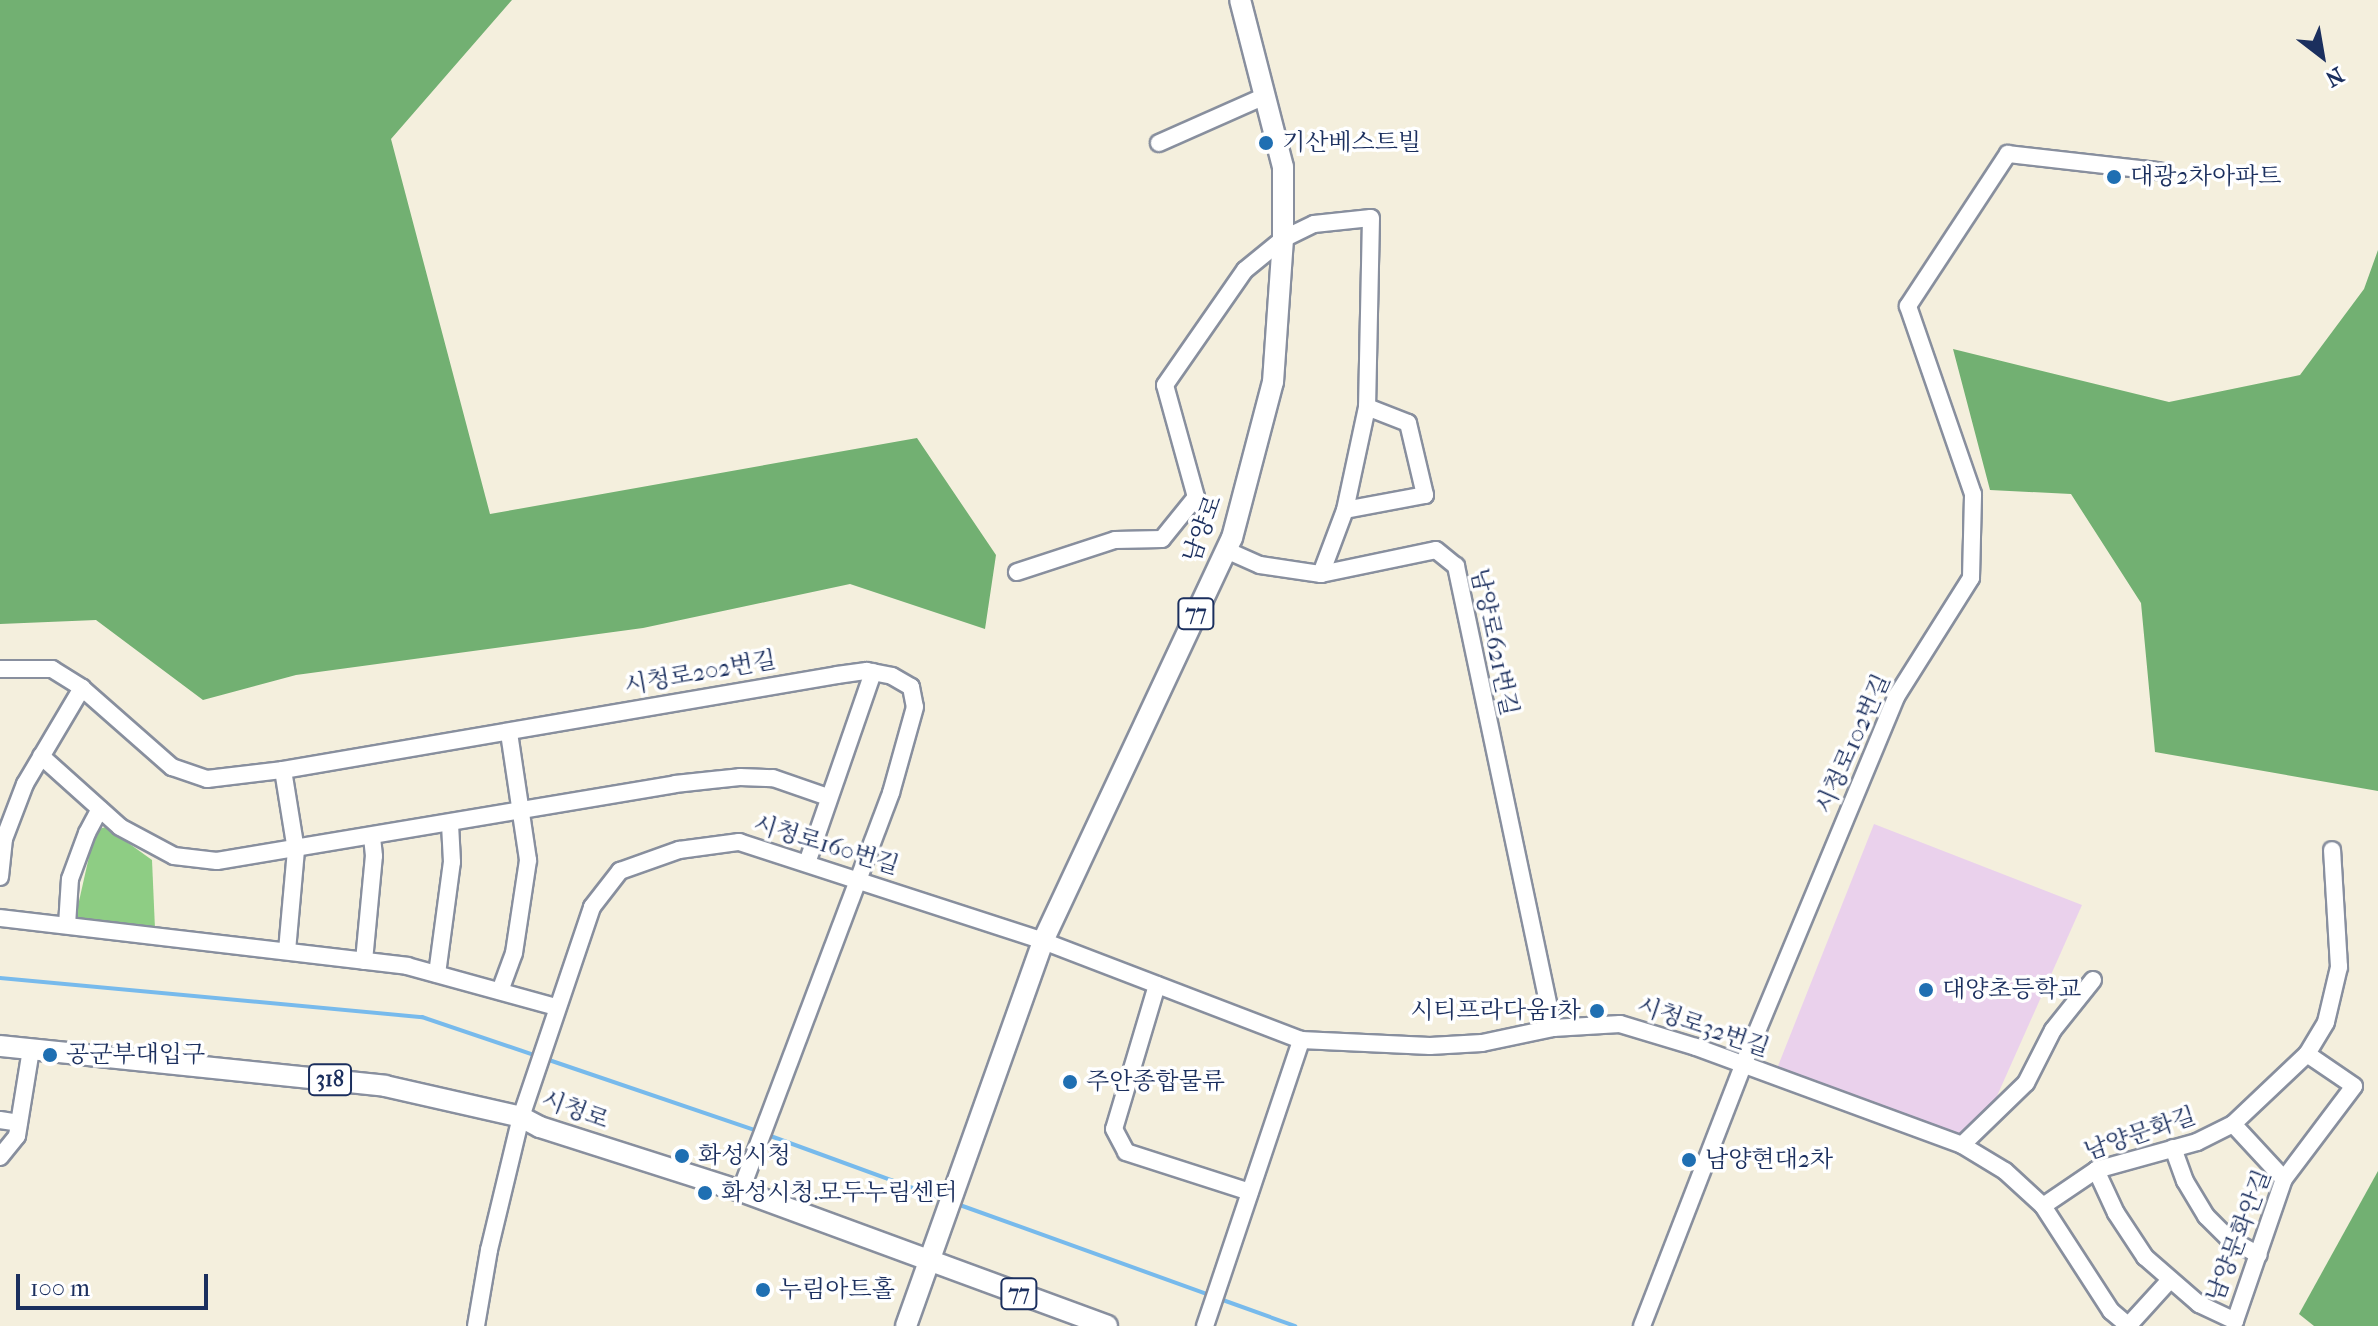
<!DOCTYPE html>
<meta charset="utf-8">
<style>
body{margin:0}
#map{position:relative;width:2378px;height:1326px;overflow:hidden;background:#f4efdd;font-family:"IM FELL French Canon","Noto Serif KR",serif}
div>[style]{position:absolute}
.built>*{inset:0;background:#ead1ec}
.green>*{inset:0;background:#8ecd84}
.forest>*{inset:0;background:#72b072}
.stream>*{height:4px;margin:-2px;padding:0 2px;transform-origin:2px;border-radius:2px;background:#77baec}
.roads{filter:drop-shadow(2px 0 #888f9e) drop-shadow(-2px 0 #888f9e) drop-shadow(0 2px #888f9e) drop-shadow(0 -2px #888f9e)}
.minor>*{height:16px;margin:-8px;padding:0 8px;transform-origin:8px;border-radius:8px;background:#fff}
.major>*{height:20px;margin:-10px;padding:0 10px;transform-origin:10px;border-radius:10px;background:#fff}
.dots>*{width:22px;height:22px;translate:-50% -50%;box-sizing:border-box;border:4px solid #fff;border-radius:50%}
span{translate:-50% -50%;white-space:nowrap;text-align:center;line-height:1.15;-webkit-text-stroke:7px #fff;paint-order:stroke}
.shield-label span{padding:2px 6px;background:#fff;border:2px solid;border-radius:6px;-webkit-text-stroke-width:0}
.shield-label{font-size:22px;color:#1b2f5e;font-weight:700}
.poi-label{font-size:24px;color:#1b2f5e}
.left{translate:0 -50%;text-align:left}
.right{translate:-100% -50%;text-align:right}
.street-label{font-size:24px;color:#1b2f5e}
.north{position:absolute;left:2282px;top:16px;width:80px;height:80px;-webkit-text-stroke:6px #fff;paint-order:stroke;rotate:149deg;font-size:22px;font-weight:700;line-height:32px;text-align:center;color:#1b2f5e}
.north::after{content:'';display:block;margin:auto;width:28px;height:36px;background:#1b2f5e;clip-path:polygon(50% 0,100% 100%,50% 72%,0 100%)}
.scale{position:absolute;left:16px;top:1274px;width:192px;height:36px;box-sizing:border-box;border:4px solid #1b2f5e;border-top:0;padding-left:10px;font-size:24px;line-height:28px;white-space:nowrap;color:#1b2f5e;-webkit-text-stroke:6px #fff;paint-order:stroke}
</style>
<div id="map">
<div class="built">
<i style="clip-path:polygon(1874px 824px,2082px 905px,1977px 1141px,1774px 1076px)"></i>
</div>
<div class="green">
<i style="clip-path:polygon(106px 827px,152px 860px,155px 929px,75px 919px,95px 830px)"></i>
</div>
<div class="forest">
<i style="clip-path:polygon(0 0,512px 0,391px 139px,490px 514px,917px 438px,996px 555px,985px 629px,850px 584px,643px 628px,296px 675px,203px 700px,96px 620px,0 624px)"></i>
<i style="clip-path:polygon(2378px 250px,2378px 791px,2155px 752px,2141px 603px,2071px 494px,1990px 490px,1953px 349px,2169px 402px,2300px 375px,2364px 289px)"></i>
<i style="clip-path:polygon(2378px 1171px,2378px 1326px,2314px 1326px,2299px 1314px)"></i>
</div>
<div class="stream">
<i style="left:0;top:978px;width:424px;rotate:5.3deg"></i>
<i style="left:422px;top:1017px;width:121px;rotate:18.7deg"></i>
<i style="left:546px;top:1059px;width:223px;rotate:18.8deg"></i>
<i style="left:765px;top:1134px;width:192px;rotate:20.1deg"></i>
<i style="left:957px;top:1204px;width:271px;rotate:19.8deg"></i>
<i style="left:1220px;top:1299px;width:80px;rotate:19.8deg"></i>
</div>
<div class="roads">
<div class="minor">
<i style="left:1159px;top:143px;width:116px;rotate:-23.9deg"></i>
<i style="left:1345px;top:510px;width:105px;rotate:-77.9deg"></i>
<i style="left:1226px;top:550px;width:37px;rotate:24deg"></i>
<i style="left:1260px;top:565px;width:62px;rotate:8.4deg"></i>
<i style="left:1017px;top:572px;width:103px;rotate:-18.1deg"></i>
<i style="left:1115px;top:540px;width:47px;rotate:-1.2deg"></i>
<i style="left:1162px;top:539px;width:54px;rotate:-51deg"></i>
<i style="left:1196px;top:497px;width:116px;rotate:-105.5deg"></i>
<i style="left:1165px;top:385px;width:140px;rotate:-55.2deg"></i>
<i style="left:1245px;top:270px;width:49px;rotate:-39.2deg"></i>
<i style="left:1283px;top:239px;width:34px;rotate:-26deg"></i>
<i style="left:1314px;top:224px;width:57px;rotate:-6deg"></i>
<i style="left:1371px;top:218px;width:189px;rotate:91.2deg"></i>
<i style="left:1367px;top:407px;width:44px;rotate:21.3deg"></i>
<i style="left:1408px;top:423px;width:74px;rotate:76.7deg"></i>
<i style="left:1425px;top:495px;width:81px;rotate:169.4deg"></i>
<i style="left:1345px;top:510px;width:68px;rotate:110.6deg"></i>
<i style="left:1321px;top:574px;width:117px;rotate:-11.8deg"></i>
<i style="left:1436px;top:550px;width:26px;rotate:39deg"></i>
<i style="left:1456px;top:566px;width:472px;rotate:78.1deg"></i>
<i style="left:0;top:669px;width:52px"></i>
<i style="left:52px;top:669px;width:36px;rotate:32deg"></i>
<i style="left:82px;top:688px;width:120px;rotate:41.3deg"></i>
<i style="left:172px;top:767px;width:37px;rotate:19deg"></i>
<i style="left:207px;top:779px;width:77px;rotate:-6.8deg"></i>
<i style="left:283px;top:770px;width:562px;rotate:-9.73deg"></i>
<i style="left:837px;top:675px;width:30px;rotate:-8deg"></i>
<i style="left:867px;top:671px;width:25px;rotate:11deg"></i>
<i style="left:892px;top:676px;width:22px;rotate:30deg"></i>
<i style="left:911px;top:687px;width:20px;rotate:79deg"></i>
<i style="left:915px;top:707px;width:89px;rotate:105.6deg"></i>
<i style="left:891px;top:793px;width:425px;rotate:110.7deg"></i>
<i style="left:41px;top:756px;width:106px;rotate:41.9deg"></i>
<i style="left:120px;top:827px;width:61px;rotate:28.2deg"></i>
<i style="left:174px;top:856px;width:43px;rotate:6.6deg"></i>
<i style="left:217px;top:861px;width:464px;rotate:-9.5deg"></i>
<i style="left:675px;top:784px;width:65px;rotate:-6.1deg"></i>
<i style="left:740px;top:777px;width:33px;rotate:2deg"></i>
<i style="left:773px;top:778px;width:58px;rotate:19.1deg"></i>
<i style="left:283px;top:770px;width:81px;rotate:80.8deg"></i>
<i style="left:296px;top:850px;width:101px;rotate:95.1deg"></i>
<i style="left:807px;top:863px;width:202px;rotate:-70.9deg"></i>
<i style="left:0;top:877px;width:38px;rotate:-84deg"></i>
<i style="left:4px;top:839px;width:59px;rotate:-69.1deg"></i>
<i style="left:25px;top:784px;width:112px;rotate:-59.3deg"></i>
<i style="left:0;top:918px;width:410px;rotate:6.7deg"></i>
<i style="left:407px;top:966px;width:155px;rotate:15.4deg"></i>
<i style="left:67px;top:925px;width:46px;rotate:-86.3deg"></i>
<i style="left:70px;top:879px;width:49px;rotate:-69.7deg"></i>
<i style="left:87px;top:833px;width:27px;rotate:-62deg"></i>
<i style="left:364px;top:961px;width:105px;rotate:-84.6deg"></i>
<i style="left:374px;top:856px;width:19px;rotate:-96deg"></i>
<i style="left:437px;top:974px;width:113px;rotate:-82.4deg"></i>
<i style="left:452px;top:862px;width:38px;rotate:-93deg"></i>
<i style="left:1157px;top:985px;width:150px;rotate:106.6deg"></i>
<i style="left:1114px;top:1129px;width:26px;rotate:62deg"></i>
<i style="left:1126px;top:1152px;width:130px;rotate:17.9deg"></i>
<i style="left:500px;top:991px;width:40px;rotate:-69.8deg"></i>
<i style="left:514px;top:953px;width:94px;rotate:-81.4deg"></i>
<i style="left:528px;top:860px;width:128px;rotate:-98.5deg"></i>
<i style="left:0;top:1120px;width:19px;rotate:9deg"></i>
<i style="left:2233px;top:1124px;width:75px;rotate:47.2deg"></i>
<i style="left:1962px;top:1145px;width:89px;rotate:-44.1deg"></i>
<i style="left:2026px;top:1083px;width:59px;rotate:-63deg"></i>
<i style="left:2053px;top:1030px;width:64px;rotate:-51.3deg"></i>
<i style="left:2173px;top:1148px;width:35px;rotate:70deg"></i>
<i style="left:2185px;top:1181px;width:41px;rotate:59deg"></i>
<i style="left:2206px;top:1216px;width:31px;rotate:45deg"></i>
<i style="left:2228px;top:1238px;width:35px;rotate:29deg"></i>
<i style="left:0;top:1157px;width:27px;rotate:-51deg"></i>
<i style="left:17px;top:1136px;width:87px;rotate:-80.8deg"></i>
<i style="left:2096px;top:1170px;width:47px;rotate:65.1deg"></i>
<i style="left:2116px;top:1213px;width:53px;rotate:56.6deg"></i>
<i style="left:2145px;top:1257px;width:72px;rotate:41deg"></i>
<i style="left:2199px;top:1304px;width:40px;rotate:25deg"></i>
<i style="left:2235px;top:1321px;width:150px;rotate:-71deg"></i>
<i style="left:2284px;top:1179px;width:116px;rotate:-53deg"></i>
<i style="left:2354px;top:1086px;width:57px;rotate:-145.8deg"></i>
<i style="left:2043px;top:1206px;width:64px;rotate:-34.2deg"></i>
<i style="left:2096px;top:1170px;width:105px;rotate:-15.5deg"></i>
<i style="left:2197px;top:1142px;width:40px;rotate:-26.6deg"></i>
<i style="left:2233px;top:1124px;width:102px;rotate:-43.4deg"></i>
<i style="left:2307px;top:1054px;width:37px;rotate:-59deg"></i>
<i style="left:2326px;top:1022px;width:57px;rotate:-76.7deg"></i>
<i style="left:2339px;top:967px;width:117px;rotate:-93.4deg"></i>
<i style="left:476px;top:1326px;width:77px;rotate:-80.3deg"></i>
<i style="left:489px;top:1250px;width:137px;rotate:-76.5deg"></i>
<i style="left:521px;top:1117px;width:222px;rotate:-71.3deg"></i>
<i style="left:592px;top:907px;width:46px;rotate:-52.1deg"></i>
<i style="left:620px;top:871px;width:63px;rotate:-19.6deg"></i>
<i style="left:679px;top:850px;width:61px;rotate:-7.6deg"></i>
<i style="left:739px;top:842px;width:320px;rotate:18deg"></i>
<i style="left:1043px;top:941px;width:276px;rotate:21deg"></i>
<i style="left:1301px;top:1040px;width:129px;rotate:2.7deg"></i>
<i style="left:1430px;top:1046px;width:52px;rotate:-3.3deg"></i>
<i style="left:1482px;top:1043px;width:73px;rotate:-11.9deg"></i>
<i style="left:1553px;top:1028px;width:67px;rotate:-3.4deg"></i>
<i style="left:1620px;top:1024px;width:79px;rotate:16.8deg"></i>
<i style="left:1696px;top:1047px;width:283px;rotate:20.2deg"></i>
<i style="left:1962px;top:1145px;width:50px;rotate:31.2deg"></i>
<i style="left:2005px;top:1171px;width:52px;rotate:42.6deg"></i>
<i style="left:2043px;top:1206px;width:125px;rotate:57.1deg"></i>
<i style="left:2111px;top:1311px;width:23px;rotate:40deg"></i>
<i style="left:1205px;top:1326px;width:302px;rotate:-71.4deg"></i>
<i style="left:1642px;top:1326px;width:280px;rotate:-68.8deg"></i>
<i style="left:1743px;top:1065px;width:399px;rotate:-67.4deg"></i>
<i style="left:1896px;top:697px;width:141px;rotate:-57.8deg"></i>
<i style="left:1971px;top:578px;width:84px;rotate:-88.6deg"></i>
<i style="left:1973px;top:494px;width:199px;rotate:-109.1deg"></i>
<i style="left:1908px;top:306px;width:182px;rotate:-56.7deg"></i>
<i style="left:2008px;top:154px;width:151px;rotate:6.5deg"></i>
<i style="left:2128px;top:1326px;width:61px;rotate:-47.7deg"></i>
</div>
<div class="major">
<i style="left:0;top:1046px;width:387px;rotate:5.9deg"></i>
<i style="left:385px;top:1086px;width:139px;rotate:12.8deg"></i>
<i style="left:521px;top:1117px;width:21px;rotate:28deg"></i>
<i style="left:540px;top:1127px;width:211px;rotate:17.7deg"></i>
<i style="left:741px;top:1191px;width:390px;rotate:20.2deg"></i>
<i style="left:906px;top:1326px;width:409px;rotate:-70.4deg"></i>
<i style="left:1043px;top:941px;width:445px;rotate:-64.9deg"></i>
<i style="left:1232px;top:538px;width:161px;rotate:-75.3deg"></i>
<i style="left:1273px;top:382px;width:143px;rotate:-86deg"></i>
<i style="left:1283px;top:239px;width:72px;rotate:-90deg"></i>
<i style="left:1283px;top:167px;width:172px;rotate:-104.4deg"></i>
</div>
</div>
<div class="dots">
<i style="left:1266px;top:143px;background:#1f6fb2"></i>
<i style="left:2114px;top:177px;background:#1f6fb2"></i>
<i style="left:1926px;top:990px;background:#1f6fb2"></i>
<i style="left:1597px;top:1011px;background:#1f6fb2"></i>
<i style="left:50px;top:1055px;background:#1f6fb2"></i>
<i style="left:1070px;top:1082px;background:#1f6fb2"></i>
<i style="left:682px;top:1156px;background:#1f6fb2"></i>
<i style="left:1689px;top:1160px;background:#1f6fb2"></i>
<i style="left:705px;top:1193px;background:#1f6fb2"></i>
<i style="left:763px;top:1290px;background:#1f6fb2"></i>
</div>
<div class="shield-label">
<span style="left:1196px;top:614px">77</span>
<span style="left:330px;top:1080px">318</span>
<span style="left:1019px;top:1294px">77</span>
</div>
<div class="poi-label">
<span class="left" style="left:1282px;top:143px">기산베스트빌</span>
<span class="left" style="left:2130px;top:177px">대광2차아파트</span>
<span class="left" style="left:1942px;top:990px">대양초등학교</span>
<span class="right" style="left:1581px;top:1011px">시티프라다움1차</span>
<span class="left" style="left:66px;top:1055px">공군부대입구</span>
<span class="left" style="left:1086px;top:1082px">주안종합물류</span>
<span class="left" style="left:698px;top:1156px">화성시청</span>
<span class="left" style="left:1705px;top:1160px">남양현대2차</span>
<span class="left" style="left:721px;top:1193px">화성시청.모두누림센터</span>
<span class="left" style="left:779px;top:1290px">누림아트홀</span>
</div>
<div class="street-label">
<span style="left:1203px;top:529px;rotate:-70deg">남양로</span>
<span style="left:1494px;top:642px;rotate:78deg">남양로621번길</span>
<span style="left:700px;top:673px;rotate:-10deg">시청로202번길</span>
<span style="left:1853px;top:744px;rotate:-66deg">시청로102번길</span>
<span style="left:826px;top:845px;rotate:17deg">시청로160번길</span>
<span style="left:1703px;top:1027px;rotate:19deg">시청로32번길</span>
<span style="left:575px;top:1110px;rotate:20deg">시청로</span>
<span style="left:2140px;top:1134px;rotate:-19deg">남양문화길</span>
<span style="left:2239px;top:1236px;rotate:-69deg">남양문화안길</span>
</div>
<div class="north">N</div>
<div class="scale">100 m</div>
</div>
